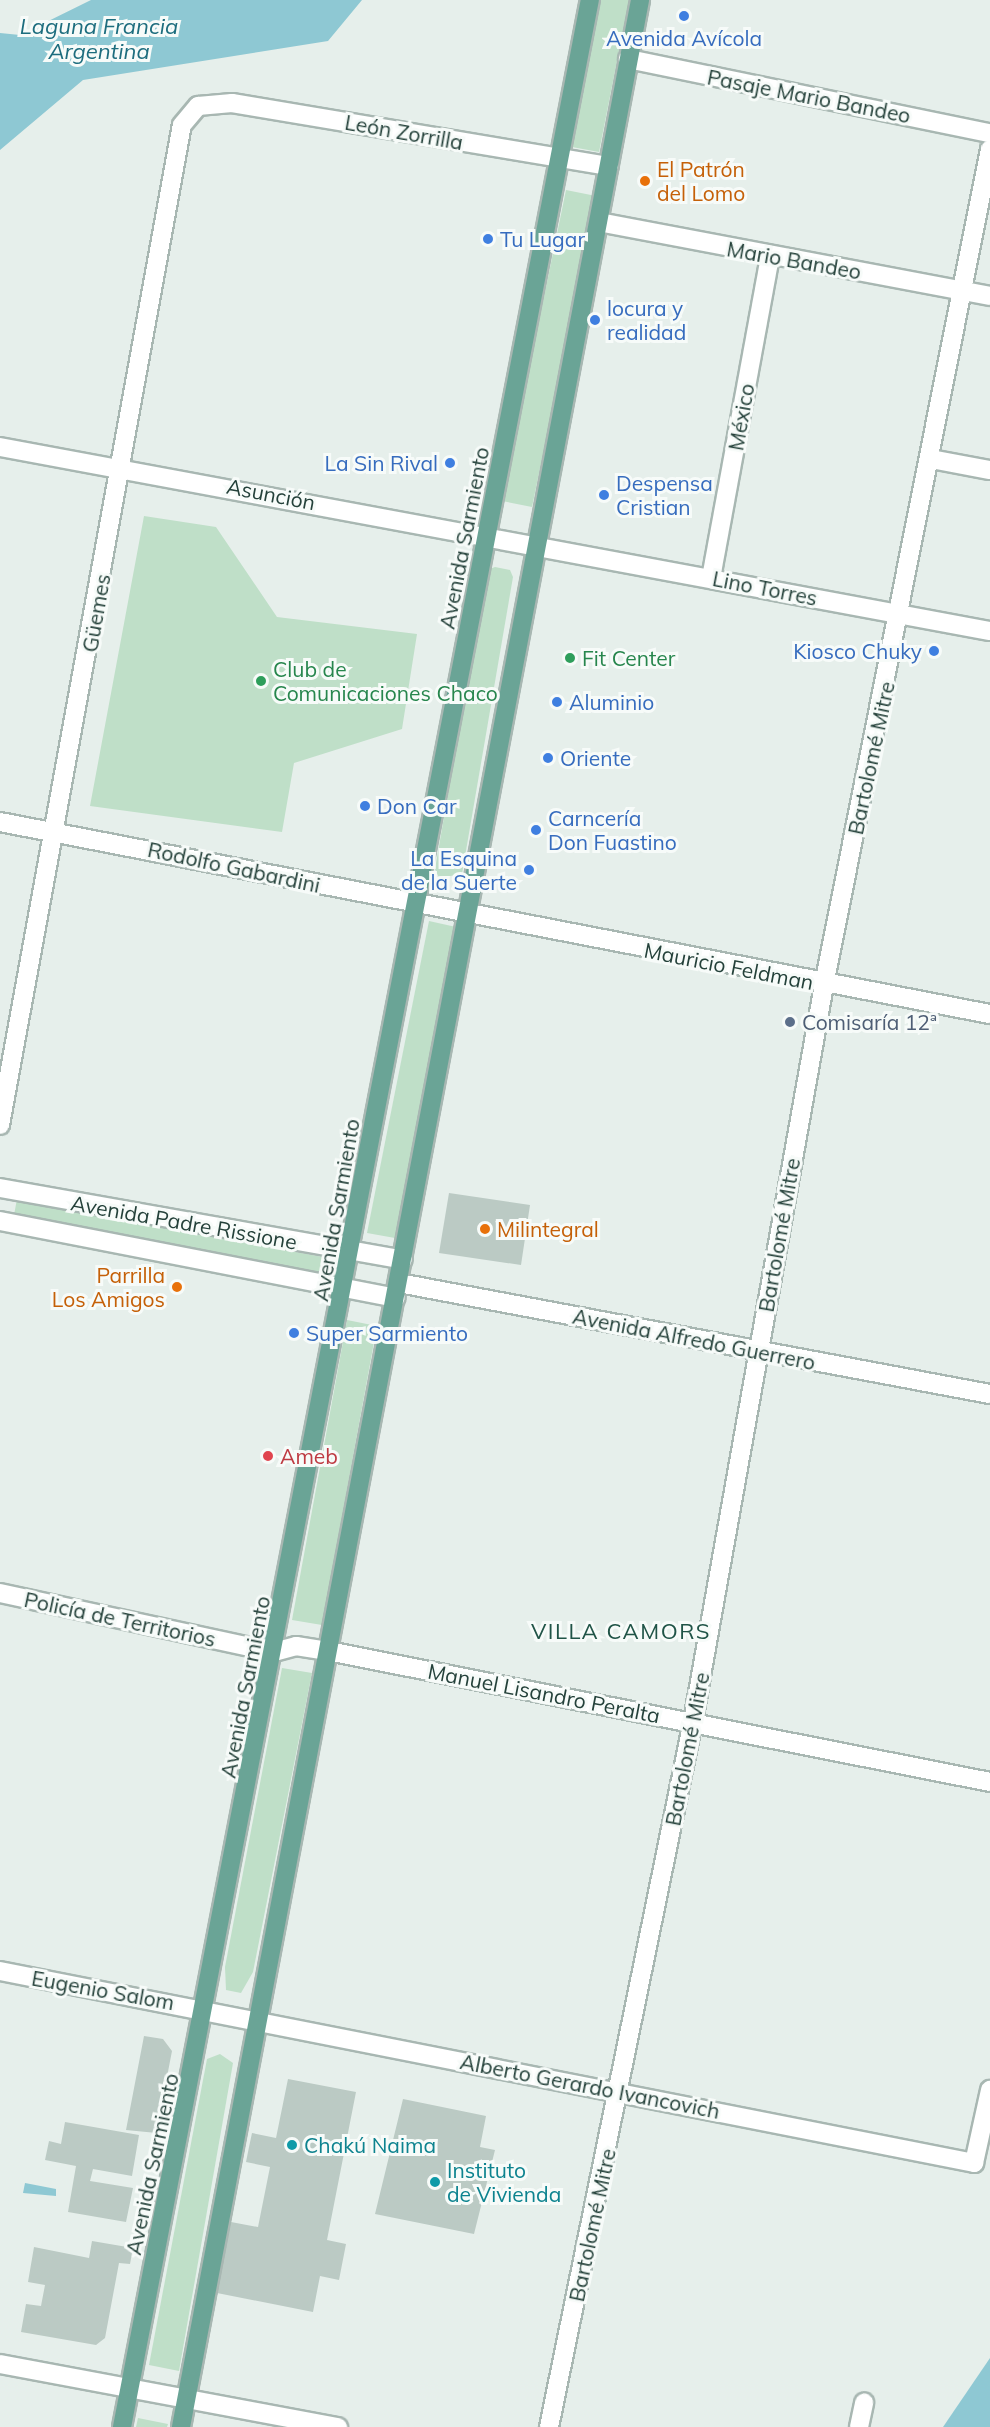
<!DOCTYPE html>
<meta charset="utf-8">
<style>
body{margin:0}
#map{position:relative;width:990px;height:2427px;overflow:hidden;background:#e6efeb;font-family:Mulish,sans-serif}
div>[style]{position:absolute}
.green>*{inset:0;background:#bfdfc8}
.water>*{inset:0;background:#8ec8d3}
.building>*{inset:0;background:#bbcac4}
.roads{filter:drop-shadow(2px 0 #a8b7b2) drop-shadow(-2px 0 #a8b7b2) drop-shadow(0 2px #a8b7b2) drop-shadow(0 -2px #a8b7b2)}
.minor>*{height:18px;margin:-9px;padding:0 9px;transform-origin:9px;border-radius:9px;background:#fff}
.tertiary>*{height:18px;margin:-9px;padding:0 9px;transform-origin:9px;border-radius:9px;background:#fff}
.secondary>*{height:18px;margin:-9px;padding:0 9px;transform-origin:9px;border-radius:9px;background:#fff}
.primary>*{height:18px;margin:-9px;padding:0 9px;transform-origin:9px;border-radius:9px;background:#6aa496}
.dots>*{width:16px;height:16px;translate:-50% -50%;box-sizing:border-box;border:3px solid #f7fbf9;border-radius:50%}
span{translate:-50% -50%;white-space:nowrap;text-align:center;line-height:1.15;-webkit-text-stroke:6px #f7fbf9;paint-order:stroke}
.shop-label{font-size:21px;color:#366cbe}
.left{translate:0 -50%;text-align:left}
.right{translate:-100% -50%;text-align:right}
.street-label{font-size:21px;color:#24413a}
.food-label{font-size:21px;color:#c56008}
.leisure-label{font-size:21px;color:#27864d}
.service-label{font-size:21px;color:#4e5e75}
.health-label{font-size:21px;color:#be3a42}
.culture-label{font-size:21px;color:#0d838f}
.water-label{font-size:22px;color:#1d6d7e;font-style:italic}
.neighbourhood-label{font-size:22px;color:#205447;letter-spacing:1.5px}
</style>
<div id="map">
<div class="green">
<i style="clip-path:polygon(600px 0,629px 0,599px 152px,572px 147px)"></i>
<i style="clip-path:polygon(566px 190px,596px 196px,532px 507px,502px 501px)"></i>
<i style="clip-path:polygon(144px 516px,216px 527px,277px 617px,417px 634px,402px 729px,294px 763px,282px 832px,90px 806px)"></i>
<i style="clip-path:polygon(495px 567px,510px 570px,513px 577px,462px 874px,439px 878px,435px 869px,487px 570px)"></i>
<i style="clip-path:polygon(429px 921px,456px 927px,395px 1238px,367px 1233px)"></i>
<i style="clip-path:polygon(17px 1199px,328px 1258px,325px 1274px,14px 1215px)"></i>
<i style="clip-path:polygon(347px 1320px,377px 1326px,322px 1625px,292px 1620px)"></i>
<i style="clip-path:polygon(282px 1668px,312px 1673px,253px 1972px,241px 1993px,226px 1990px,225px 1967px)"></i>
<i style="clip-path:polygon(220px 2054px,233px 2063px,179px 2371px,149px 2365px,207px 2059px)"></i>
<i style="clip-path:polygon(138px 2418px,168px 2424px,167px 2427px,136px 2427px)"></i>
</div>
<div class="water">
<i style="clip-path:polygon(91px 0,362px 0,328px 41px,83px 80px,0 150px,0 33px,20px 35px)"></i>
<i style="clip-path:polygon(25px 2183px,56px 2189px,56px 2196px,23px 2193px)"></i>
<i style="clip-path:polygon(990px 2358px,990px 2427px,943px 2427px)"></i>
</div>
<div class="building">
<i style="clip-path:polygon(449px 1193px,530px 1205px,521px 1265px,439px 1253px)"></i>
<i style="clip-path:polygon(144px 2036px,163px 2039px,172px 2051px,160px 2113px,170px 2120px,167px 2134px,126px 2130px)"></i>
<i style="clip-path:polygon(288px 2079px,356px 2092px,327px 2240px,346px 2244px,339px 2280px,320px 2276px,313px 2312px,217px 2293px,231px 2222px,258px 2227px,270px 2167px,246px 2162px,249px 2147px,252px 2133px,276px 2138px)"></i>
<i style="clip-path:polygon(403px 2099px,486px 2116px,480px 2147px,495px 2150px,474px 2234px,375px 2214px)"></i>
<i style="clip-path:polygon(65px 2122px,139px 2135px,132px 2176px,93px 2169px,90px 2181px,133px 2188px,126px 2222px,68px 2212px,76px 2166px,45px 2160px,49px 2141px,61px 2144px)"></i>
<i style="clip-path:polygon(92px 2241px,133px 2248px,130px 2264px,119px 2263px,105px 2338px,96px 2345px,21px 2332px,26px 2304px,41px 2306px,45px 2285px,28px 2282px,34px 2247px,89px 2258px)"></i>
</div>
<div class="roads">
<div class="minor">
<i style="left:628px;top:59px;width:369px;rotate:11.6deg"></i>
<i style="left:599px;top:222px;width:398px;rotate:10.7deg"></i>
<i style="left:0;top:447px;width:1007px;rotate:10.53deg"></i>
<i style="left:931px;top:459px;width:60px;rotate:10.6deg"></i>
<i style="left:711px;top:578px;width:326px;rotate:-79.6deg"></i>
<i style="left:0;top:822px;width:1008px;rotate:10.98deg"></i>
<i style="left:0;top:1125px;width:1016px;rotate:-79.69deg"></i>
<i style="left:182px;top:125px;width:25px;rotate:-50deg"></i>
<i style="left:198px;top:106px;width:34px;rotate:-5deg"></i>
<i style="left:232px;top:103px;width:382px;rotate:9.5deg"></i>
<i style="left:0;top:1593px;width:280px;rotate:12.2deg"></i>
<i style="left:274px;top:1652px;width:23px;rotate:-15deg"></i>
<i style="left:296px;top:1646px;width:32px;rotate:9deg"></i>
<i style="left:328px;top:1651px;width:675px;rotate:11.19deg"></i>
<i style="left:0;top:1971px;width:993px;rotate:11.15deg"></i>
<i style="left:974px;top:2163px;width:75px;rotate:-77.6deg"></i>
<i style="left:0;top:2364px;width:344px;rotate:10.6deg"></i>
<i style="left:549px;top:2427px;width:721px;rotate:-78.47deg"></i>
<i style="left:693px;top:1721px;width:748px;rotate:-79.91deg"></i>
<i style="left:824px;top:985px;width:852px;rotate:-78.77deg"></i>
<i style="left:859px;top:2427px;width:25px;rotate:-78deg"></i>
</div>
<div class="tertiary">
<i style="left:399px;top:1283px;width:601px;rotate:10.64deg"></i>
</div>
<div class="secondary">
<i style="left:0;top:1188px;width:409px;rotate:10.1deg"></i>
<i style="left:0;top:1221px;width:403px;rotate:11deg"></i>
</div>
<div class="primary">
<i style="left:122px;top:2427px;width:2472px;rotate:-79.09deg"></i>
<i style="left:181px;top:2427px;width:2470px;rotate:-79.29deg"></i>
</div>
</div>
<div class="dots">
<i style="left:684px;top:16px;background:#3f7fe0"></i>
<i style="left:645px;top:181px;background:#e8710a"></i>
<i style="left:488px;top:239px;background:#3f7fe0"></i>
<i style="left:595px;top:320px;background:#3f7fe0"></i>
<i style="left:450px;top:463px;background:#3f7fe0"></i>
<i style="left:604px;top:495px;background:#3f7fe0"></i>
<i style="left:934px;top:651px;background:#3f7fe0"></i>
<i style="left:570px;top:658px;background:#2e9e5b"></i>
<i style="left:261px;top:681px;background:#2e9e5b"></i>
<i style="left:557px;top:702px;background:#3f7fe0"></i>
<i style="left:548px;top:758px;background:#3f7fe0"></i>
<i style="left:365px;top:806px;background:#3f7fe0"></i>
<i style="left:536px;top:830px;background:#3f7fe0"></i>
<i style="left:529px;top:870px;background:#3f7fe0"></i>
<i style="left:790px;top:1022px;background:#5c6f8a"></i>
<i style="left:485px;top:1229px;background:#e8710a"></i>
<i style="left:177px;top:1287px;background:#e8710a"></i>
<i style="left:294px;top:1333px;background:#3f7fe0"></i>
<i style="left:268px;top:1456px;background:#e0444e"></i>
<i style="left:292px;top:2145px;background:#0f9aa8"></i>
<i style="left:435px;top:2182px;background:#0f9aa8"></i>
</div>
<div class="shop-label">
<span style="left:684px;top:38px">Avenida Avícola</span>
<span class="left" style="left:500px;top:239px">Tu Lugar</span>
<span class="left" style="left:607px;top:320px">locura y<br>realidad</span>
<span class="right" style="left:438px;top:463px">La Sin Rival</span>
<span class="left" style="left:616px;top:495px">Despensa<br>Cristian</span>
<span class="right" style="left:922px;top:651px">Kiosco Chuky</span>
<span class="left" style="left:569px;top:702px">Aluminio</span>
<span class="left" style="left:560px;top:758px">Oriente</span>
<span class="left" style="left:377px;top:806px">Don Car</span>
<span class="left" style="left:548px;top:830px">Carncería<br>Don Fuastino</span>
<span class="right" style="left:517px;top:870px">La Esquina<br>de la Suerte</span>
<span class="left" style="left:306px;top:1333px">Super Sarmiento</span>
</div>
<div class="street-label">
<span style="left:809px;top:96px;rotate:11deg">Pasaje Mario Bandeo</span>
<span style="left:404px;top:132px;rotate:10deg">León Zorrilla</span>
<span style="left:794px;top:260px;rotate:10deg">Mario Bandeo</span>
<span style="left:741px;top:417px;rotate:-80deg">México</span>
<span style="left:271px;top:494px;rotate:11deg">Asunción</span>
<span style="left:464px;top:538px;rotate:-79deg">Avenida Sarmiento</span>
<span style="left:765px;top:588px;rotate:11deg">Lino Torres</span>
<span style="left:96px;top:613px;rotate:-80deg">Güemes</span>
<span style="left:871px;top:758px;rotate:-78deg">Bartolomé Mitre</span>
<span style="left:234px;top:867px;rotate:12deg">Rodolfo Gabardini</span>
<span style="left:729px;top:966px;rotate:11deg">Mauricio Feldman</span>
<span style="left:336px;top:1210px;rotate:-80deg">Avenida Sarmiento</span>
<span style="left:184px;top:1222px;rotate:10deg">Avenida Padre Rissione</span>
<span style="left:779px;top:1235px;rotate:-80deg">Bartolomé Mitre</span>
<span style="left:694px;top:1339px;rotate:11deg">Avenida Alfredo Guerrero</span>
<span style="left:120px;top:1619px;rotate:12deg">Policía de Territorios</span>
<span style="left:245px;top:1687px;rotate:-79deg">Avenida Sarmiento</span>
<span style="left:544px;top:1693px;rotate:11deg">Manuel Lisandro Peralta</span>
<span style="left:687px;top:1749px;rotate:-79deg">Bartolomé Mitre</span>
<span style="left:103px;top:1990px;rotate:10deg">Eugenio Salom</span>
<span style="left:590px;top:2086px;rotate:11deg">Alberto Gerardo Ivancovich</span>
<span style="left:152px;top:2164px;rotate:-78deg">Avenida Sarmiento</span>
<span style="left:592px;top:2225px;rotate:-78deg">Bartolomé Mitre</span>
</div>
<div class="food-label">
<span class="left" style="left:657px;top:181px">El Patrón<br>del Lomo</span>
<span class="left" style="left:497px;top:1229px">Milintegral</span>
<span class="right" style="left:165px;top:1287px">Parrilla<br>Los Amigos</span>
</div>
<div class="leisure-label">
<span class="left" style="left:582px;top:658px">Fit Center</span>
<span class="left" style="left:273px;top:681px">Club de<br>Comunicaciones Chaco</span>
</div>
<div class="service-label">
<span class="left" style="left:802px;top:1022px">Comisaría 12ª</span>
</div>
<div class="health-label">
<span class="left" style="left:280px;top:1456px">Ameb</span>
</div>
<div class="culture-label">
<span class="left" style="left:304px;top:2145px">Chakú Naima</span>
<span class="left" style="left:447px;top:2182px">Instituto<br>de Vivienda</span>
</div>
<div class="water-label">
<span style="left:99px;top:39px">Laguna Francia<br>Argentina</span>
</div>
<div class="neighbourhood-label">
<span style="left:621px;top:1632px">VILLA CAMORS</span>
</div>
</div>
